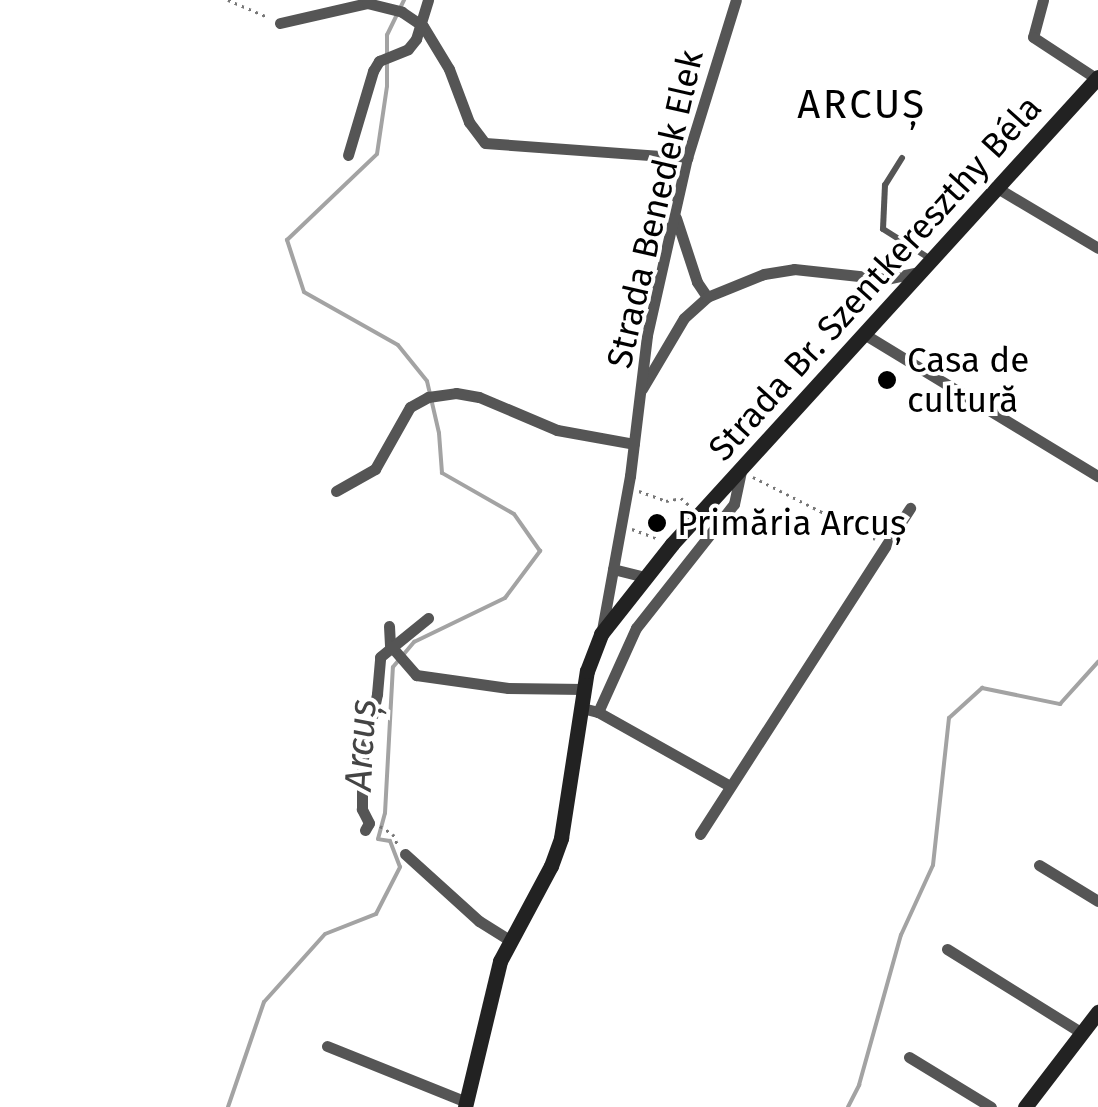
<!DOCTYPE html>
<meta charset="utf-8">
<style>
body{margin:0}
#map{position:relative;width:1098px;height:1107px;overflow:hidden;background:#fff;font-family:"Fira Sans",sans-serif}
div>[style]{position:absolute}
.stream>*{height:4px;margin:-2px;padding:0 2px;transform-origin:2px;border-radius:2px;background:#a3a3a3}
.path>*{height:2.5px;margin-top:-1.25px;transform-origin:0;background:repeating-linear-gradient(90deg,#777 0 2.5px,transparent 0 7.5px)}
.lane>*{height:6px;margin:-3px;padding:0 3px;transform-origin:3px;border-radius:3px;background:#555}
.street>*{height:11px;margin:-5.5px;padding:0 5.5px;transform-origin:5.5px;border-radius:5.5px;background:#555}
.secondary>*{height:15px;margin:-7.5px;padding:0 7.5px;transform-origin:7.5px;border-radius:7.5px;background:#222}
.dots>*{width:28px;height:28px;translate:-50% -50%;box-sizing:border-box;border:5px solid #fff;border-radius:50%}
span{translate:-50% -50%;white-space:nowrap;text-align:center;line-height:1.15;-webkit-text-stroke:8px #fff;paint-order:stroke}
.street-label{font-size:35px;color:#000}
.poi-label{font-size:35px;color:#000}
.left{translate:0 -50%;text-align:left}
.water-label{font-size:38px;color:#444;font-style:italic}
.quarter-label{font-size:40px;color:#000;letter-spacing:2.5px}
</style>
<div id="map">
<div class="stream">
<i style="left:228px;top:1107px;width:111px;rotate:-71.1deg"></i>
<i style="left:264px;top:1002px;width:91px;rotate:-48.1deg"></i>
<i style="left:325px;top:934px;width:55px;rotate:-21.4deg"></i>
<i style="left:376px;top:914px;width:53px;rotate:-62.9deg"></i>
<i style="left:400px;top:867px;width:28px;rotate:-111deg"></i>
<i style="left:390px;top:841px;width:12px;rotate:-171deg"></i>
<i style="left:378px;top:839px;width:27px;rotate:-75deg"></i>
<i style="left:385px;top:813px;width:146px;rotate:-86.9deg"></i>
<i style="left:393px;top:667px;width:33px;rotate:-50deg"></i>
<i style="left:414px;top:642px;width:101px;rotate:-25.8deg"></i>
<i style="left:505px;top:598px;width:59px;rotate:-53.3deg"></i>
<i style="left:540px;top:551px;width:45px;rotate:-125.1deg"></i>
<i style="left:514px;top:514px;width:83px;rotate:-150.3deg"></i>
<i style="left:442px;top:473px;width:40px;rotate:-94.3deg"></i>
<i style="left:439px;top:433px;width:53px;rotate:-103deg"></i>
<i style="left:427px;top:381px;width:46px;rotate:-128.9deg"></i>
<i style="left:398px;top:345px;width:108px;rotate:-150.6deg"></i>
<i style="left:304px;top:292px;width:55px;rotate:-108.1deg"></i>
<i style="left:287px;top:240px;width:124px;rotate:-43.7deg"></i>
<i style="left:377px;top:154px;width:69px;rotate:-81.6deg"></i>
<i style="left:387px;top:86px;width:51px;rotate:-90deg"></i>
<i style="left:387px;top:35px;width:39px;rotate:-64deg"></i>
<i style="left:848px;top:1107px;width:25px;rotate:-63deg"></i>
<i style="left:859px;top:1085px;width:156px;rotate:-74.4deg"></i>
<i style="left:901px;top:935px;width:77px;rotate:-65.4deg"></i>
<i style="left:933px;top:865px;width:148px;rotate:-83.8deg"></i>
<i style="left:949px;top:718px;width:45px;rotate:-42.3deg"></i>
<i style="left:982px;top:688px;width:80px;rotate:11.6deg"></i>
<i style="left:1060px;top:704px;width:57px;rotate:-47.9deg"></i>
</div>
<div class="path">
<i style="left:228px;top:0;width:43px;rotate:23deg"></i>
<i style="left:753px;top:477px;width:137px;rotate:26.9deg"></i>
<i style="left:639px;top:491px;width:29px;rotate:20deg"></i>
<i style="left:666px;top:501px;width:15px;rotate:-11deg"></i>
<i style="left:681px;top:498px;width:12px;rotate:42deg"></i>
<i style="left:632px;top:529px;width:27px;rotate:20deg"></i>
<i style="left:380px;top:826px;width:15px;rotate:32deg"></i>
<i style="left:393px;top:834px;width:12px;rotate:66deg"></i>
</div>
<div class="lane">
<i style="left:902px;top:158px;width:32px;rotate:122deg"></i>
<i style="left:885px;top:185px;width:44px;rotate:92.6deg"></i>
<i style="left:883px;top:229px;width:58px;rotate:32.3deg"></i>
</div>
<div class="street">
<i style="left:1043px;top:0;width:38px;rotate:105deg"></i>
<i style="left:1033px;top:37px;width:77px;rotate:33.3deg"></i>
<i style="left:280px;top:23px;width:89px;rotate:-12.9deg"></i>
<i style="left:367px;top:3px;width:36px;rotate:14deg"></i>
<i style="left:402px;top:12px;width:25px;rotate:34deg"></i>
<i style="left:423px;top:26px;width:50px;rotate:58.8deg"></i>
<i style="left:449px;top:69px;width:57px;rotate:69.3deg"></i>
<i style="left:469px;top:122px;width:26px;rotate:53deg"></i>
<i style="left:485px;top:143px;width:203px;rotate:4.2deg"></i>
<i style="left:348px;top:155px;width:88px;rotate:-73.4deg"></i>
<i style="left:373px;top:71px;width:12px;rotate:-59deg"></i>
<i style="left:379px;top:61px;width:31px;rotate:-22deg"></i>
<i style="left:408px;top:49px;width:13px;rotate:-51deg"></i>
<i style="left:416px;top:39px;width:41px;rotate:-72.9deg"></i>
<i style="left:999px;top:189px;width:115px;rotate:30.8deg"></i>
<i style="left:676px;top:218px;width:67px;rotate:71.8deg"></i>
<i style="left:697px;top:282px;width:18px;rotate:56deg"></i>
<i style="left:864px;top:334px;width:274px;rotate:31.3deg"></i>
<i style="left:642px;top:389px;width:82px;rotate:-59.4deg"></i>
<i style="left:684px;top:318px;width:31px;rotate:-42deg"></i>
<i style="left:707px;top:297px;width:61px;rotate:-22deg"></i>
<i style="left:764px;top:274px;width:30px;rotate:-9deg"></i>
<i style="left:794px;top:269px;width:93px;rotate:6.2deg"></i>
<i style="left:886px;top:279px;width:33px;rotate:-12deg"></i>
<i style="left:336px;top:491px;width:45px;rotate:-29.4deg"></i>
<i style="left:375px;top:469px;width:71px;rotate:-60.6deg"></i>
<i style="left:410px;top:407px;width:21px;rotate:-29deg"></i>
<i style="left:428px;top:397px;width:28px;rotate:-8deg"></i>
<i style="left:456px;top:393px;width:23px;rotate:10deg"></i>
<i style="left:479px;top:397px;width:85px;rotate:22.9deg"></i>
<i style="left:557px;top:430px;width:78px;rotate:10.3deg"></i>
<i style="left:613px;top:569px;width:32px;rotate:14deg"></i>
<i style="left:389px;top:626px;width:19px;rotate:87deg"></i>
<i style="left:390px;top:645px;width:40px;rotate:49deg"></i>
<i style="left:416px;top:675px;width:93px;rotate:8deg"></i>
<i style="left:508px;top:688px;width:76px;rotate:0.8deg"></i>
<i style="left:602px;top:630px;width:157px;rotate:-79.7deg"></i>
<i style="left:630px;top:476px;width:142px;rotate:-83.1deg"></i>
<i style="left:647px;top:335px;width:181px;rotate:-77.3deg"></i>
<i style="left:687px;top:158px;width:165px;rotate:-72.8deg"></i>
<i style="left:582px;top:708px;width:16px;rotate:14deg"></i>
<i style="left:598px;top:712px;width:151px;rotate:29.3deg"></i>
<i style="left:598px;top:712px;width:92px;rotate:-65.7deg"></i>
<i style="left:636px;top:628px;width:158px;rotate:-51.7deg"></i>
<i style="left:734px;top:504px;width:34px;rotate:-78deg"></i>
<i style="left:365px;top:830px;width:8px;rotate:-60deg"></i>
<i style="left:369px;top:823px;width:16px;rotate:-117deg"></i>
<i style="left:362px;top:809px;width:46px;rotate:-90deg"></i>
<i style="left:362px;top:763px;width:71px;rotate:-77.7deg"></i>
<i style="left:377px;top:694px;width:37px;rotate:-85deg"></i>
<i style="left:380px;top:657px;width:62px;rotate:-39.1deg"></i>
<i style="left:700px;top:834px;width:388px;rotate:-57.2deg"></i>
<i style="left:405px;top:854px;width:100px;rotate:42.2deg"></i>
<i style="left:479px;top:921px;width:34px;rotate:32deg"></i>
<i style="left:1039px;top:865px;width:69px;rotate:31.4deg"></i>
<i style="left:947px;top:949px;width:159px;rotate:31.9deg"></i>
<i style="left:327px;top:1046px;width:150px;rotate:21.9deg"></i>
<i style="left:909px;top:1057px;width:96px;rotate:31.4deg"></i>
</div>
<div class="secondary">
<i style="left:465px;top:1107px;width:150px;rotate:-76.5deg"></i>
<i style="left:500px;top:961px;width:108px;rotate:-61.8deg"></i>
<i style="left:551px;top:866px;width:30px;rotate:-70deg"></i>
<i style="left:561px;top:838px;width:169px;rotate:-81.2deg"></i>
<i style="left:587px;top:671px;width:40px;rotate:-69deg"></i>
<i style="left:601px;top:634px;width:115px;rotate:-51.7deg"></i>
<i style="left:672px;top:544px;width:632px;rotate:-47.63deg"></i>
<i style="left:1025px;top:1107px;width:120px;rotate:-52.5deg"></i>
</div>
<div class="dots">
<i style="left:887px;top:380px;background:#000"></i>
<i style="left:657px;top:523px;background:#000"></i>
</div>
<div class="street-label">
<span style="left:655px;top:209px;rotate:-77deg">Strada Benedek Elek</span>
<span style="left:875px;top:278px;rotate:-48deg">Strada Br. Szentkereszthy Béla</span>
</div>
<div class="poi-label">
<span class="left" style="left:907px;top:380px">Casa de<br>cultură</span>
<span class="left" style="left:677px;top:523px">Primăria Arcuș</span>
</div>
<div class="water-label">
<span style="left:361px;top:745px;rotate:-87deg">Arcuș</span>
</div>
<div class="quarter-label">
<span style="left:862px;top:105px">ARCUȘ</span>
</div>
</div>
